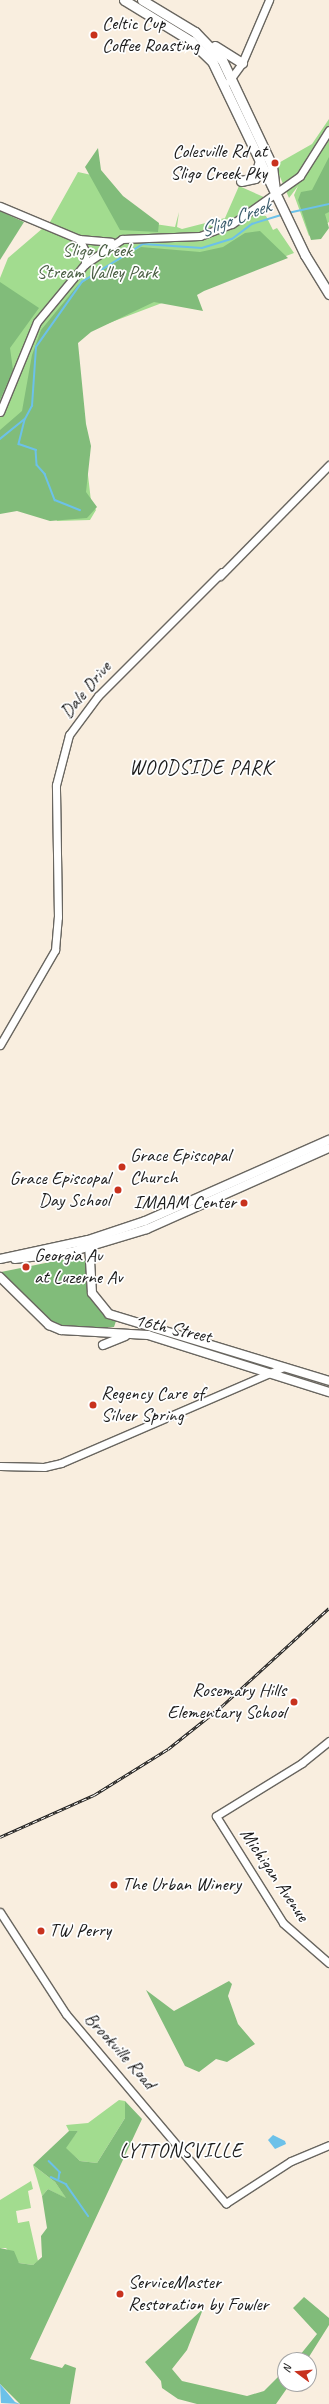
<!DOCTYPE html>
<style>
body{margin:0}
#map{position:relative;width:329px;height:2404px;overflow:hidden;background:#f9eedf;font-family:Caveat,sans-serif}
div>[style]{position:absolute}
.green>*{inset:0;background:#a2dc8f}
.forest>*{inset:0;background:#81bc7a}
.water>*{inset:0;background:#6cc1e9}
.stream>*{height:1.5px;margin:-0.75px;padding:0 0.75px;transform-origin:0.75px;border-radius:0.75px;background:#6cc1e9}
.roads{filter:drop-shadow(1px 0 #696660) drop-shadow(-1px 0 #696660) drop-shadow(0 1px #696660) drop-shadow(0 -1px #696660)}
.secondary>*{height:7px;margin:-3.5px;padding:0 3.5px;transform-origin:3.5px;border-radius:3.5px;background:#fff}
.primary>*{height:8px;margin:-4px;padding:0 4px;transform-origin:4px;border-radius:4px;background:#fff}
.highway>*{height:9px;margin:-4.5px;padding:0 4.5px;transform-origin:4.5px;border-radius:4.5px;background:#fff}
.rail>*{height:3px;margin-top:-1.5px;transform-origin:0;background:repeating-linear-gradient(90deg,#fff 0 4.5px,#1c1c1c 0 9px);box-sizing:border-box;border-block:1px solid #1c1c1c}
.dots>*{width:11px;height:11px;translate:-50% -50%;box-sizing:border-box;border:2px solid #fff;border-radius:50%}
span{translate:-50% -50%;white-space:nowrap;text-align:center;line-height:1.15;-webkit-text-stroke:3.5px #fff;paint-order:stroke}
.poi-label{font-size:19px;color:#1c1c1c}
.left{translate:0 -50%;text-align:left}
.right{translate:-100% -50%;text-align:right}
.park-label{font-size:19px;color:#4b5f44}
.street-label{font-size:19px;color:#1c1c1c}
.water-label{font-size:20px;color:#3c5e6e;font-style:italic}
.neighbourhood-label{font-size:20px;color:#1c1c1c;letter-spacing:1px}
.north{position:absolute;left:277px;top:2352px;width:40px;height:40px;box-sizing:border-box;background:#fff;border:1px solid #a4a4a4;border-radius:50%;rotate:286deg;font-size:11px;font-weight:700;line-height:16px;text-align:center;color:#1c1c1c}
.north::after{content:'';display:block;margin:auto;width:14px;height:18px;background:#c8321e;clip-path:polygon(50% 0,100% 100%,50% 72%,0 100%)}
</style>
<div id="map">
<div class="green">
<i style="clip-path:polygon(329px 119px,329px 222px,309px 236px,294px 195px,298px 186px,289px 198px,275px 165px,312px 144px)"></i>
<i style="clip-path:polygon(78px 172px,105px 178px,130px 207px,155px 224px,175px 227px,179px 212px,177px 227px,182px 229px,225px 218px,239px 186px,266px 198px,272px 210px,260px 215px,266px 216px,273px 230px,277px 228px,294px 253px,72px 337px,91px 501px,96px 510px,90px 520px,57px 521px,56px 518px,24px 510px,0 512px,0 278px,8px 258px,50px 222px)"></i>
<i style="clip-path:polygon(119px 2100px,125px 2101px,125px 2118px,97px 2163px,80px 2161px,65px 2148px,78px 2131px,69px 2131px,66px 2125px,88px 2123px)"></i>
<i style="clip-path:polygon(33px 2165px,55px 2182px,67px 2199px,48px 2189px,42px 2196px)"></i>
<i style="clip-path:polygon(31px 2181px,33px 2189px,28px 2191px,31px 2208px,16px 2211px,18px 2223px,29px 2221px,38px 2261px,33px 2265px,19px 2263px,6px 2248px,0 2248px,0 2200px)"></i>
</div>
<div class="forest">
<i style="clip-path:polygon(98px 148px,101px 170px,123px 196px,159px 223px,158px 232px,120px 230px,85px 167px)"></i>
<i style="clip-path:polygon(329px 157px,329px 212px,325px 214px,329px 228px,321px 239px,311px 240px,298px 200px,301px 192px,312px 190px)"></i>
<i style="clip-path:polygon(0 211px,24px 222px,0 260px)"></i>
<i style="clip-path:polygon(260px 231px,288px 258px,204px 291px,197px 295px,203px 311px,154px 302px,91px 332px,78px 343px,86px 424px,91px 446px,86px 492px,97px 507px,87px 518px,50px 521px,17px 511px,0 514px,0 430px,22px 411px,32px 355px,41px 330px,78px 285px,141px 247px,200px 252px,223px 247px,245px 233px)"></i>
<i style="clip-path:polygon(0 282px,39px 308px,10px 348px,13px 370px,0 400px)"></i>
<i style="clip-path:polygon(80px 1256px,87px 1263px,88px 1294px,100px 1311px,116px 1321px,114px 1327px,108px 1327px,107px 1331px,50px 1324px,1px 1272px)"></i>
<i style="clip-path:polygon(229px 1981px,232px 1984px,228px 1996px,238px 2024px,255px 2044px,227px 2062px,216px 2059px,199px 2072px,185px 2066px,146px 1990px,174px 2011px)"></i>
<i style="clip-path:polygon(125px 2101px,142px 2119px,30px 2359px,62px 2368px,65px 2364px,76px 2368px,70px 2404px,20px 2404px,0 2384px,0 2248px,14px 2251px,19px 2263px,33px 2265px,42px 2257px,41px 2236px,47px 2228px,42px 2196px,48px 2189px,66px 2198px,55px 2182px,33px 2165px,69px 2131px,78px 2131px,66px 2148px,80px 2161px,97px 2163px,125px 2118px)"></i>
<i style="clip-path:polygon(304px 2297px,329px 2318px,329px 2325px,307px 2360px,296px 2360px,317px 2334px,293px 2308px)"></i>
<i style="clip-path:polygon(203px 2309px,187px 2350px,172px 2369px,182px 2381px,247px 2396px,264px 2391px,285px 2370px,285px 2384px,290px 2384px,276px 2404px,197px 2404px,178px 2399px,162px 2388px,161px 2381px,145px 2362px)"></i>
</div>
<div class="water">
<i style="clip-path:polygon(273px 2135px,285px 2141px,286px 2144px,275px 2149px,268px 2140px)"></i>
<i style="clip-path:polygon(0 2384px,15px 2402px,20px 2404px,1px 2403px)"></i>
</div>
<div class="stream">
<i style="left:288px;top:213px;width:42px;rotate:-12.4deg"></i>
<i style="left:25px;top:420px;width:25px;rotate:104deg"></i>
<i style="left:19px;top:444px;width:18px;rotate:19deg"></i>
<i style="left:36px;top:450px;width:15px;rotate:86deg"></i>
<i style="left:37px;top:465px;width:12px;rotate:48deg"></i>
<i style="left:45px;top:474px;width:28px;rotate:69deg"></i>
<i style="left:55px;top:500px;width:27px;rotate:22deg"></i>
<i style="left:0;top:439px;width:32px;rotate:-39deg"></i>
<i style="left:25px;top:419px;width:15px;rotate:-62deg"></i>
<i style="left:32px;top:406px;width:59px;rotate:-86.1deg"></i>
<i style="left:36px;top:347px;width:80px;rotate:-54.7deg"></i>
<i style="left:82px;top:282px;width:72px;rotate:-31.9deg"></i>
<i style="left:143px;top:244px;width:59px;rotate:3.9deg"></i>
<i style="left:202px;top:248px;width:31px;rotate:-17deg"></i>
<i style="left:232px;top:239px;width:25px;rotate:-37deg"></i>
<i style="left:252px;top:224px;width:31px;rotate:-17deg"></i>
<i style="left:49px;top:2161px;width:16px;rotate:45deg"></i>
<i style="left:60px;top:2172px;width:7px;rotate:98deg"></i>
<i style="left:51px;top:2177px;width:17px;rotate:25deg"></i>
<i style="left:66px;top:2184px;width:39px;rotate:55deg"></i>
</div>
<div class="roads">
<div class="secondary">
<i style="left:229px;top:81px;width:22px;rotate:-54deg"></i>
<i style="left:242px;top:63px;width:69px;rotate:-66.8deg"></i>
<i style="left:0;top:206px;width:86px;rotate:22.7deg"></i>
<i style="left:79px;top:239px;width:32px;rotate:5deg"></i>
<i style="left:79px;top:239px;width:13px;rotate:63deg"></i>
<i style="left:85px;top:251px;width:13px;rotate:90deg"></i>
<i style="left:0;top:412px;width:97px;rotate:-67.7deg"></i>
<i style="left:37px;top:322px;width:75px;rotate:-50.4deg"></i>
<i style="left:85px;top:264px;width:45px;rotate:-34deg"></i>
<i style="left:122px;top:239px;width:78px;rotate:-2.2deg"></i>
<i style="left:200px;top:236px;width:34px;rotate:-21deg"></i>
<i style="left:232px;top:224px;width:83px;rotate:-35.2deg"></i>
<i style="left:300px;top:176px;width:54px;rotate:-57.8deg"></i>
<i style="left:220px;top:576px;width:156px;rotate:-45.5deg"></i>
<i style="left:0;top:1045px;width:110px;rotate:-59.9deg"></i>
<i style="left:55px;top:950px;width:33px;rotate:-85deg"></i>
<i style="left:58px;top:917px;width:132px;rotate:-90.9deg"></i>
<i style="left:56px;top:785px;width:52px;rotate:-75.4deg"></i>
<i style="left:69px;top:735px;width:49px;rotate:-53.4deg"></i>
<i style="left:98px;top:696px;width:175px;rotate:-45deg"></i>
<i style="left:0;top:1466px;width:44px;rotate:1.3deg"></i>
<i style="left:44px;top:1467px;width:17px;rotate:-13deg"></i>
<i style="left:61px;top:1463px;width:243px;rotate:-23.3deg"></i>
<i style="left:329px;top:1741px;width:35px;rotate:141deg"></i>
<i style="left:302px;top:1763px;width:101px;rotate:148.4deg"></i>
<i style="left:216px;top:1816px;width:126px;rotate:57.9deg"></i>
<i style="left:283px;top:1923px;width:61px;rotate:41deg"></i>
<i style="left:0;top:1912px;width:121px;rotate:57.1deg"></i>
<i style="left:66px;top:2014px;width:248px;rotate:49.8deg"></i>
<i style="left:226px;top:2203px;width:77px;rotate:-32.9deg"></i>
<i style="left:291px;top:2161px;width:41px;rotate:-22.8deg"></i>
</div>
<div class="primary">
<i style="left:89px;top:1244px;width:49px;rotate:86.5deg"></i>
<i style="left:92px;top:1293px;width:27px;rotate:51deg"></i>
<i style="left:109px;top:1314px;width:230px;rotate:16.9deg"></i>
<i style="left:0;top:1259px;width:90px;rotate:-12.2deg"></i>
<i style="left:88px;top:1240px;width:60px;rotate:-18.4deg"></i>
<i style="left:145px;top:1221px;width:201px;rotate:-23.8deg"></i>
<i style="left:15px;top:1259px;width:56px;rotate:-7.1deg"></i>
<i style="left:71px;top:1252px;width:79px;rotate:-16.8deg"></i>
<i style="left:147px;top:1229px;width:199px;rotate:-24deg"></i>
<i style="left:0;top:1277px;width:69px;rotate:44.4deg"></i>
<i style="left:49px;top:1325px;width:13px;rotate:23deg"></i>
<i style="left:61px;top:1330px;width:87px;rotate:3.3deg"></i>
<i style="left:148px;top:1335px;width:190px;rotate:17.5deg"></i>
<i style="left:103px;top:1345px;width:24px;rotate:-22deg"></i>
</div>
<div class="highway">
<i style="left:124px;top:0;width:79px;rotate:31.5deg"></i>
<i style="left:191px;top:41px;width:29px;rotate:44deg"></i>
<i style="left:212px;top:61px;width:215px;rotate:64.4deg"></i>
<i style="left:305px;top:255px;width:46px;rotate:58.4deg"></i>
<i style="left:142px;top:0;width:62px;rotate:31.1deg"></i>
<i style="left:195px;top:32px;width:39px;rotate:46deg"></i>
<i style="left:222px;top:60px;width:117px;rotate:64.7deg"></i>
<i style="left:272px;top:166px;width:26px;rotate:83deg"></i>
<i style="left:215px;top:46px;width:32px;rotate:32deg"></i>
<i style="left:241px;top:181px;width:14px;rotate:-12deg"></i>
<i style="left:255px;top:178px;width:18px;rotate:-74deg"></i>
</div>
</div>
<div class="rail">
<i style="left:0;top:1837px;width:103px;rotate:-24.1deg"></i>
<i style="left:94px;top:1795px;width:87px;rotate:-31.9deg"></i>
<i style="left:168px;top:1749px;width:69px;rotate:-38.5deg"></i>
<i style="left:222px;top:1706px;width:145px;rotate:-42.5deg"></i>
</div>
<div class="dots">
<i style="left:94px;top:35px;background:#c8321e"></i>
<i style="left:275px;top:163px;background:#c8321e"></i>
<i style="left:122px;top:1167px;background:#c8321e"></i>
<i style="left:118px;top:1190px;background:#c8321e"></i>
<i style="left:244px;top:1203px;background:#c8321e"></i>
<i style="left:26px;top:1267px;background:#c8321e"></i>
<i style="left:93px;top:1405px;background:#c8321e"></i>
<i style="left:294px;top:1702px;background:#c8321e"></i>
<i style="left:114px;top:1885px;background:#c8321e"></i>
<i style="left:41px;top:1931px;background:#c8321e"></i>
<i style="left:120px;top:2294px;background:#c8321e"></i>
</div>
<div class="poi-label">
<span class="left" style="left:102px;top:35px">Celtic Cup<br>Coffee Roasting</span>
<span class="right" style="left:267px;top:163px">Colesville Rd at<br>Sligo Creek Pky</span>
<span class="left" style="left:130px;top:1167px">Grace Episcopal<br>Church</span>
<span class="right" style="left:110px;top:1190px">Grace Episcopal<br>Day School</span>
<span class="right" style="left:236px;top:1203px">IMAAM Center</span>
<span class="left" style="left:34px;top:1267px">Georgia Av<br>at Luzerne Av</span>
<span class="left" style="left:101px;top:1405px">Regency Care of<br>Silver Spring</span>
<span class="right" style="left:286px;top:1702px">Rosemary Hills<br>Elementary School</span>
<span class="left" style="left:122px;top:1885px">The Urban Winery</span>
<span class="left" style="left:49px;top:1931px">TW Perry</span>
<span class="left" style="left:128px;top:2294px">ServiceMaster<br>Restoration by Fowler</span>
</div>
<div class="park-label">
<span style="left:97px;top:262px">Sligo Creek<br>Stream Valley Park</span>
</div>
<div class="street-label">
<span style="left:86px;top:690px;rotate:-50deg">Dale Drive</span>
<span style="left:173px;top:1329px;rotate:13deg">16th Street</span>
<span style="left:274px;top:1875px;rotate:56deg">Michigan Avenue</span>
<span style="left:120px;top:2051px;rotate:48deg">Brookville Road</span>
</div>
<div class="water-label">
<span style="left:235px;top:218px;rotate:-21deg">Sligo Creek</span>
</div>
<div class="neighbourhood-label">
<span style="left:201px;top:767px">WOODSIDE PARK</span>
<span style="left:181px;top:2150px">LYTTONSVILLE</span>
</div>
<div class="north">N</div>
</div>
